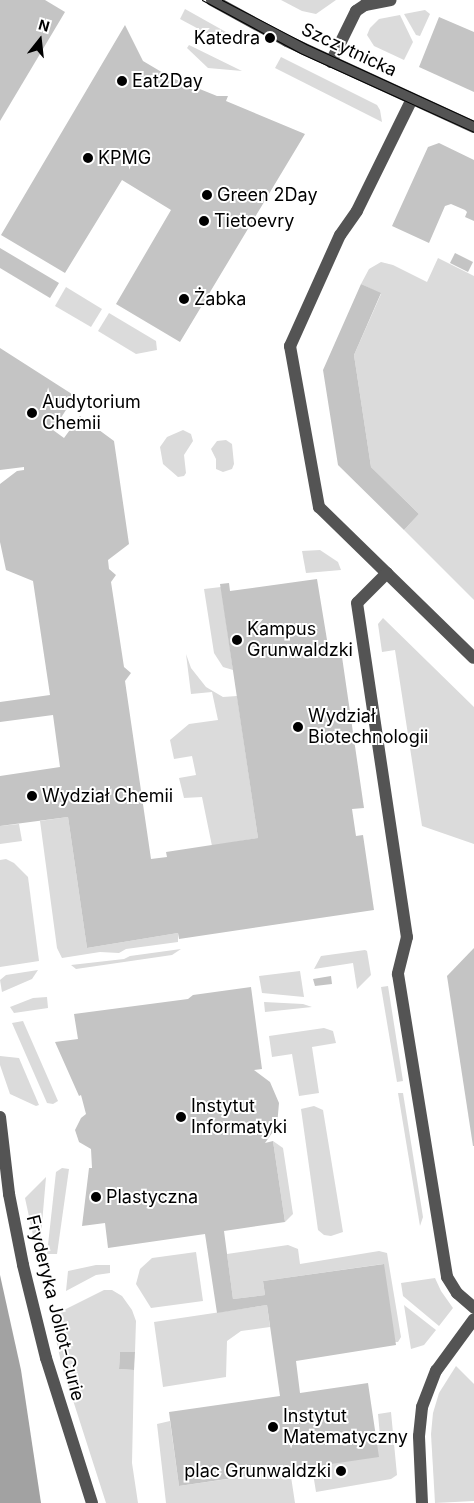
<!DOCTYPE html>
<meta charset="utf-8">
<style>
body{margin:0}
#map{position:relative;width:474px;height:1503px;overflow:hidden;background:#fff;font-family:Inter,sans-serif}
div>[style]{position:absolute}
.green>*{inset:0;background:#dbdbdb}
.water>*{inset:0;background:#a2a2a2}
.building>*{inset:0;background:#c4c4c4}
.minor>*{height:12px;margin:-6px;padding:0 6px;transform-origin:6px;border-radius:6px;background:#545454}
.tram>*{height:1px;margin:-0.5px;padding:0 0.5px;transform-origin:0.5px;border-radius:0.5px;background:#000}
.dots>*{width:14px;height:14px;translate:-50% -50%;box-sizing:border-box;border:2px solid #fff;border-radius:50%}
span{translate:-50% -50%;white-space:nowrap;text-align:center;line-height:1.15;-webkit-text-stroke:4px #fff;paint-order:stroke}
.poi-label{font-size:18px;color:#000}
.right{translate:-100% -50%;text-align:right}
.left{translate:0 -50%;text-align:left}
.street-label{font-size:18px;color:#000}
.north{position:absolute;left:15px;top:15px;width:50px;height:50px;-webkit-text-stroke:4px #fff;paint-order:stroke;rotate:16deg;font-size:14px;font-weight:700;line-height:20px;text-align:center;color:#000}
.north::after{content:'';display:block;margin:auto;width:18px;height:22px;background:#000;clip-path:polygon(50% 0,100% 100%,50% 72%,0 100%)}
</style>
<div id="map">
<div class="green">
<i style="clip-path:polygon(281px 0,336px 0,316px 14px,302px 11px)"></i>
<i style="clip-path:polygon(185px 9px,226px 32px,221px 41px,180px 19px)"></i>
<i style="clip-path:polygon(425px 10px,430px 14px,420px 36px,416px 35px,404px 14px)"></i>
<i style="clip-path:polygon(400px 15px,413px 42px,404px 60px,374px 46px,367px 35px,370px 28px,379px 19px)"></i>
<i style="clip-path:polygon(189px 45px,242px 71px,208px 68px,187px 48px)"></i>
<i style="clip-path:polygon(281px 57px,377px 105px,380px 110px,382px 122px,275px 68px)"></i>
<i style="clip-path:polygon(438px 258px,474px 276px,474px 600px,404px 530px,419px 514px,371px 467px,354px 355px,381px 294px,361px 284px,369px 269px,381px 262px,393px 265px,427px 282px)"></i>
<i style="clip-path:polygon(66px 287px,102px 309px,91px 327px,55px 306px)"></i>
<i style="clip-path:polygon(109px 313px,156px 341px,157px 350px,136px 354px,98px 331px)"></i>
<i style="clip-path:polygon(183px 430px,191px 434px,193px 441px,184px 455px,186px 473px,184px 476px,178px 477px,163px 464px,160px 447px,167px 437px)"></i>
<i style="clip-path:polygon(226px 440px,232px 444px,234px 464px,232px 469px,223px 472px,216px 469px,216px 459px,211px 449px,217px 441px)"></i>
<i style="clip-path:polygon(320px 550px,338px 562px,341px 570px,306px 573px,302px 551px)"></i>
<i style="clip-path:polygon(221px 587px,233px 670px,223px 667px,214px 653px,204px 589px)"></i>
<i style="clip-path:polygon(383px 618px,474px 707px,474px 844px,422px 826px,395px 650px,382px 652px,378px 624px)"></i>
<i style="clip-path:polygon(186px 654px,191px 668px,206px 687px,223px 697px,237px 696px,258px 838px,212px 846px,202px 797px,184px 798px,179px 778px,196px 775px,192px 756px,174px 759px,170px 740px,189px 724px,218px 720px,212px 692px,191px 694px)"></i>
<i style="clip-path:polygon(68px 817px,87px 948px,178px 933px,178px 942px,126px 949px,119px 953px,100px 952px,62px 958px,57px 948px,40px 821px)"></i>
<i style="clip-path:polygon(19px 824px,22px 841px,0 844px,0 826px)"></i>
<i style="clip-path:polygon(6px 859px,14px 863px,28px 877px,39px 961px,0 967px,0 860px)"></i>
<i style="clip-path:polygon(181px 949px,172px 955px,76px 969px,71px 965px,124px 959px,130px 956px)"></i>
<i style="clip-path:polygon(365px 950px,367px 951px,371px 975px,357px 989px,353px 963px,314px 969px,321px 956px)"></i>
<i style="clip-path:polygon(38px 970px,32px 979px,2px 992px,0 980px,6px 975px)"></i>
<i style="clip-path:polygon(300px 971px,304px 997px,262px 993px,259px 976px)"></i>
<i style="clip-path:polygon(388px 986px,403px 1081px,397px 1082px,381px 987px)"></i>
<i style="clip-path:polygon(47px 997px,48px 1008px,14px 1013px,10px 1007px,33px 998px)"></i>
<i style="clip-path:polygon(264px 1002px,303px 1004px,312px 1007px,265px 1012px)"></i>
<i style="clip-path:polygon(23px 1021px,58px 1101px,53px 1104px,47px 1103px,12px 1023px)"></i>
<i style="clip-path:polygon(324px 1028px,333px 1031px,336px 1043px,312px 1047px,319px 1093px,299px 1096px,292px 1054px,272px 1057px,269px 1036px)"></i>
<i style="clip-path:polygon(0 1056px,19px 1058px,39px 1105px,36px 1106px,10px 1094px,0 1065px)"></i>
<i style="clip-path:polygon(398px 1093px,403px 1093px,423px 1217px,420px 1226px)"></i>
<i style="clip-path:polygon(314px 1106px,323px 1110px,343px 1232px,331px 1236px,324px 1235px,318px 1230px,301px 1109px)"></i>
<i style="clip-path:polygon(273px 1141px,283px 1148px,293px 1214px,285px 1222px)"></i>
<i style="clip-path:polygon(62px 1168px,69px 1169px,57px 1254px,47px 1254px,56px 1172px)"></i>
<i style="clip-path:polygon(46px 1177px,40px 1247px,36px 1249px,25px 1198px)"></i>
<i style="clip-path:polygon(288px 1245px,298px 1249px,300px 1264px,379px 1251px,387px 1253px,401px 1337px,398px 1342px,395px 1342px,383px 1264px,263px 1281px,265px 1295px,233px 1299px,227px 1254px)"></i>
<i style="clip-path:polygon(196px 1252px,203px 1301px,151px 1308px,136px 1284px,140px 1269px,152px 1258px)"></i>
<i style="clip-path:polygon(96px 1265px,110px 1265px,110px 1273px,96px 1275px,66px 1291px,68px 1271px)"></i>
<i style="clip-path:polygon(435px 1278px,441px 1291px,453px 1308px,439px 1326px,403px 1296px,401px 1283px)"></i>
<i style="clip-path:polygon(104px 1290px,112px 1290px,122px 1296px,132px 1310px,136px 1321px,135px 1352px,120px 1352px,119px 1369px,134px 1370px,132px 1463px,138px 1503px,106px 1503px,62px 1366px,54px 1331px,55px 1324px,62px 1311px)"></i>
<i style="clip-path:polygon(267px 1305px,270px 1327px,241px 1331px,227px 1341px,226px 1377px,163px 1387px,154px 1322px)"></i>
<i style="clip-path:polygon(404px 1305px,436px 1330px,424px 1345px,411px 1349px)"></i>
<i style="clip-path:polygon(456px 1366px,474px 1384px,474px 1501px,435px 1503px,431px 1434px,433px 1413px,439px 1393px)"></i>
<i style="clip-path:polygon(391px 1412px,397px 1475px,391px 1479px,316px 1492px,312px 1467px,380px 1436px,378px 1414px)"></i>
<i style="clip-path:polygon(170px 1421px,179px 1486px,290px 1470px,295px 1503px,166px 1503px,157px 1424px)"></i>
</div>
<div class="water">
<i style="clip-path:polygon(0 1275px,21px 1370px,41px 1503px,0 1503px)"></i>
</div>
<div class="building">
<i style="clip-path:polygon(0 0,45px 0,65px 12px,0 121px)"></i>
<i style="clip-path:polygon(439px 17px,474px 32px,474px 92px,419px 67px)"></i>
<i style="clip-path:polygon(125px 25px,143px 61px,170px 77px,217px 96px,228px 96px,226px 101px,305px 134px,180px 342px,116px 304px,171px 210px,122px 180px,65px 273px,1px 235px)"></i>
<i style="clip-path:polygon(439px 143px,474px 160px,474px 221px,465px 217px,467px 212px,465px 210px,451px 204px,445px 206px,429px 243px,392px 226px,428px 147px)"></i>
<i style="clip-path:polygon(0 248px,59px 283px,50px 298px,0 268px)"></i>
<i style="clip-path:polygon(455px 253px,473px 262px,468px 272px,450px 263px)"></i>
<i style="clip-path:polygon(361px 284px,381px 293px,354px 355px,371px 467px,419px 514px,404px 530px,338px 465px,323px 370px)"></i>
<i style="clip-path:polygon(0 348px,75px 396px,53px 430px,64px 438px,80px 416px,114px 441px,129px 544px,108px 560px,109px 569px,116px 575px,111px 582px,124px 667px,131px 673px,125px 681px,151px 859px,167px 857px,166px 852px,258px 838px,220px 584px,229px 583px,230px 591px,317px 579px,329px 652px,341px 650px,364px 808px,352px 809px,356px 836px,363px 835px,374px 910px,179px 939px,178px 933px,87px 948px,68px 817px,0 826px,0 776px,60px 767px,53px 715px,0 722px,0 702px,50px 695px,33px 581px,6px 570px,0 542px,0 484px,17px 471px,24px 470px,24px 467px,0 470px)"></i>
<i style="clip-path:polygon(474px 948px,474px 1146px,473px 1146px,447px 976px)"></i>
<i style="clip-path:polygon(331px 976px,332px 984px,315px 986px,313px 979px)"></i>
<i style="clip-path:polygon(251px 987px,262px 1069px,254px 1070px,270px 1082px,279px 1103px,277px 1126px,265px 1143px,273px 1141px,285px 1222px,224px 1231px,233px 1299px,265px 1295px,263px 1281px,384px 1264px,396px 1345px,296px 1361px,300px 1393px,368px 1383px,379px 1457px,179px 1486px,169px 1412px,280px 1396px,267px 1305px,217px 1313px,205px 1234px,108px 1248px,105px 1223px,82px 1226px,89px 1168px,92px 1168px,91px 1149px,79px 1142px,75px 1130px,81px 1118px,86px 1114px,81px 1095px,79px 1096px,55px 1042px,78px 1039px,74px 1014px,188px 999px,193px 995px)"></i>
<i style="clip-path:polygon(120px 1352px,135px 1352px,134px 1370px,119px 1369px)"></i>
</div>
<div class="minor">
<i style="left:212px;top:0;width:85px;rotate:28.7deg"></i>
<i style="left:287px;top:41px;width:206px;rotate:24.7deg"></i>
<i style="left:331px;top:62px;width:57px;rotate:-63.9deg"></i>
<i style="left:356px;top:11px;width:11px;rotate:-34deg"></i>
<i style="left:365px;top:5px;width:26px;rotate:-11deg"></i>
<i style="left:412px;top:99px;width:125px;rotate:116.2deg"></i>
<i style="left:357px;top:211px;width:29px;rotate:125deg"></i>
<i style="left:340px;top:235px;width:122px;rotate:114.2deg"></i>
<i style="left:290px;top:346px;width:164px;rotate:79.8deg"></i>
<i style="left:319px;top:507px;width:216px;rotate:44.3deg"></i>
<i style="left:387px;top:573px;width:42px;rotate:135deg"></i>
<i style="left:357px;top:603px;width:338px;rotate:81.5deg"></i>
<i style="left:407px;top:937px;width:38px;rotate:104deg"></i>
<i style="left:398px;top:974px;width:307px;rotate:80.8deg"></i>
<i style="left:447px;top:1277px;width:19px;rotate:58deg"></i>
<i style="left:457px;top:1293px;width:23px;rotate:41deg"></i>
<i style="left:0;top:1117px;width:78px;rotate:83.3deg"></i>
<i style="left:9px;top:1194px;width:72px;rotate:78.8deg"></i>
<i style="left:23px;top:1265px;width:96px;rotate:76.1deg"></i>
<i style="left:46px;top:1358px;width:152px;rotate:72.4deg"></i>
<i style="left:422px;top:1503px;width:67px;rotate:-92.6deg"></i>
<i style="left:419px;top:1436px;width:29px;rotate:-84deg"></i>
<i style="left:422px;top:1407px;width:39px;rotate:-69deg"></i>
<i style="left:436px;top:1371px;width:64px;rotate:-53.8deg"></i>
</div>
<div class="tram">
<i style="left:202px;top:0;width:111px;rotate:28.4deg"></i>
<i style="left:300px;top:53px;width:191px;rotate:24.4deg"></i>
<i style="left:222px;top:0;width:95px;rotate:27.6deg"></i>
<i style="left:306px;top:44px;width:185px;rotate:24.6deg"></i>
</div>
<div class="dots">
<i style="left:270px;top:38px;background:#000"></i>
<i style="left:122px;top:81px;background:#000"></i>
<i style="left:88px;top:158px;background:#000"></i>
<i style="left:207px;top:195px;background:#000"></i>
<i style="left:204px;top:221px;background:#000"></i>
<i style="left:184px;top:299px;background:#000"></i>
<i style="left:32px;top:413px;background:#000"></i>
<i style="left:237px;top:640px;background:#000"></i>
<i style="left:298px;top:727px;background:#000"></i>
<i style="left:32px;top:796px;background:#000"></i>
<i style="left:181px;top:1117px;background:#000"></i>
<i style="left:96px;top:1197px;background:#000"></i>
<i style="left:273px;top:1427px;background:#000"></i>
<i style="left:341px;top:1471px;background:#000"></i>
</div>
<div class="poi-label">
<span class="right" style="left:260px;top:38px">Katedra</span>
<span class="left" style="left:132px;top:81px">Eat2Day</span>
<span class="left" style="left:98px;top:158px">KPMG</span>
<span class="left" style="left:217px;top:195px">Green 2Day</span>
<span class="left" style="left:214px;top:221px">Tietoevry</span>
<span class="left" style="left:194px;top:299px">Żabka</span>
<span class="left" style="left:42px;top:413px">Audytorium<br>Chemii</span>
<span class="left" style="left:247px;top:640px">Kampus<br>Grunwaldzki</span>
<span class="left" style="left:308px;top:727px">Wydział<br>Biotechnologii</span>
<span class="left" style="left:42px;top:796px">Wydział Chemii</span>
<span class="left" style="left:191px;top:1117px">Instytut<br>Informatyki</span>
<span class="left" style="left:106px;top:1197px">Plastyczna</span>
<span class="left" style="left:283px;top:1427px">Instytut<br>Matematyczny</span>
<span class="right" style="left:331px;top:1471px">plac Grunwaldzki</span>
</div>
<div class="street-label">
<span style="left:349px;top:50px;rotate:25deg">Szczytnicka</span>
<span style="left:55px;top:1308px;rotate:76deg">Fryderyka Joliot-Curie</span>
</div>
<div class="north">N</div>
</div>
